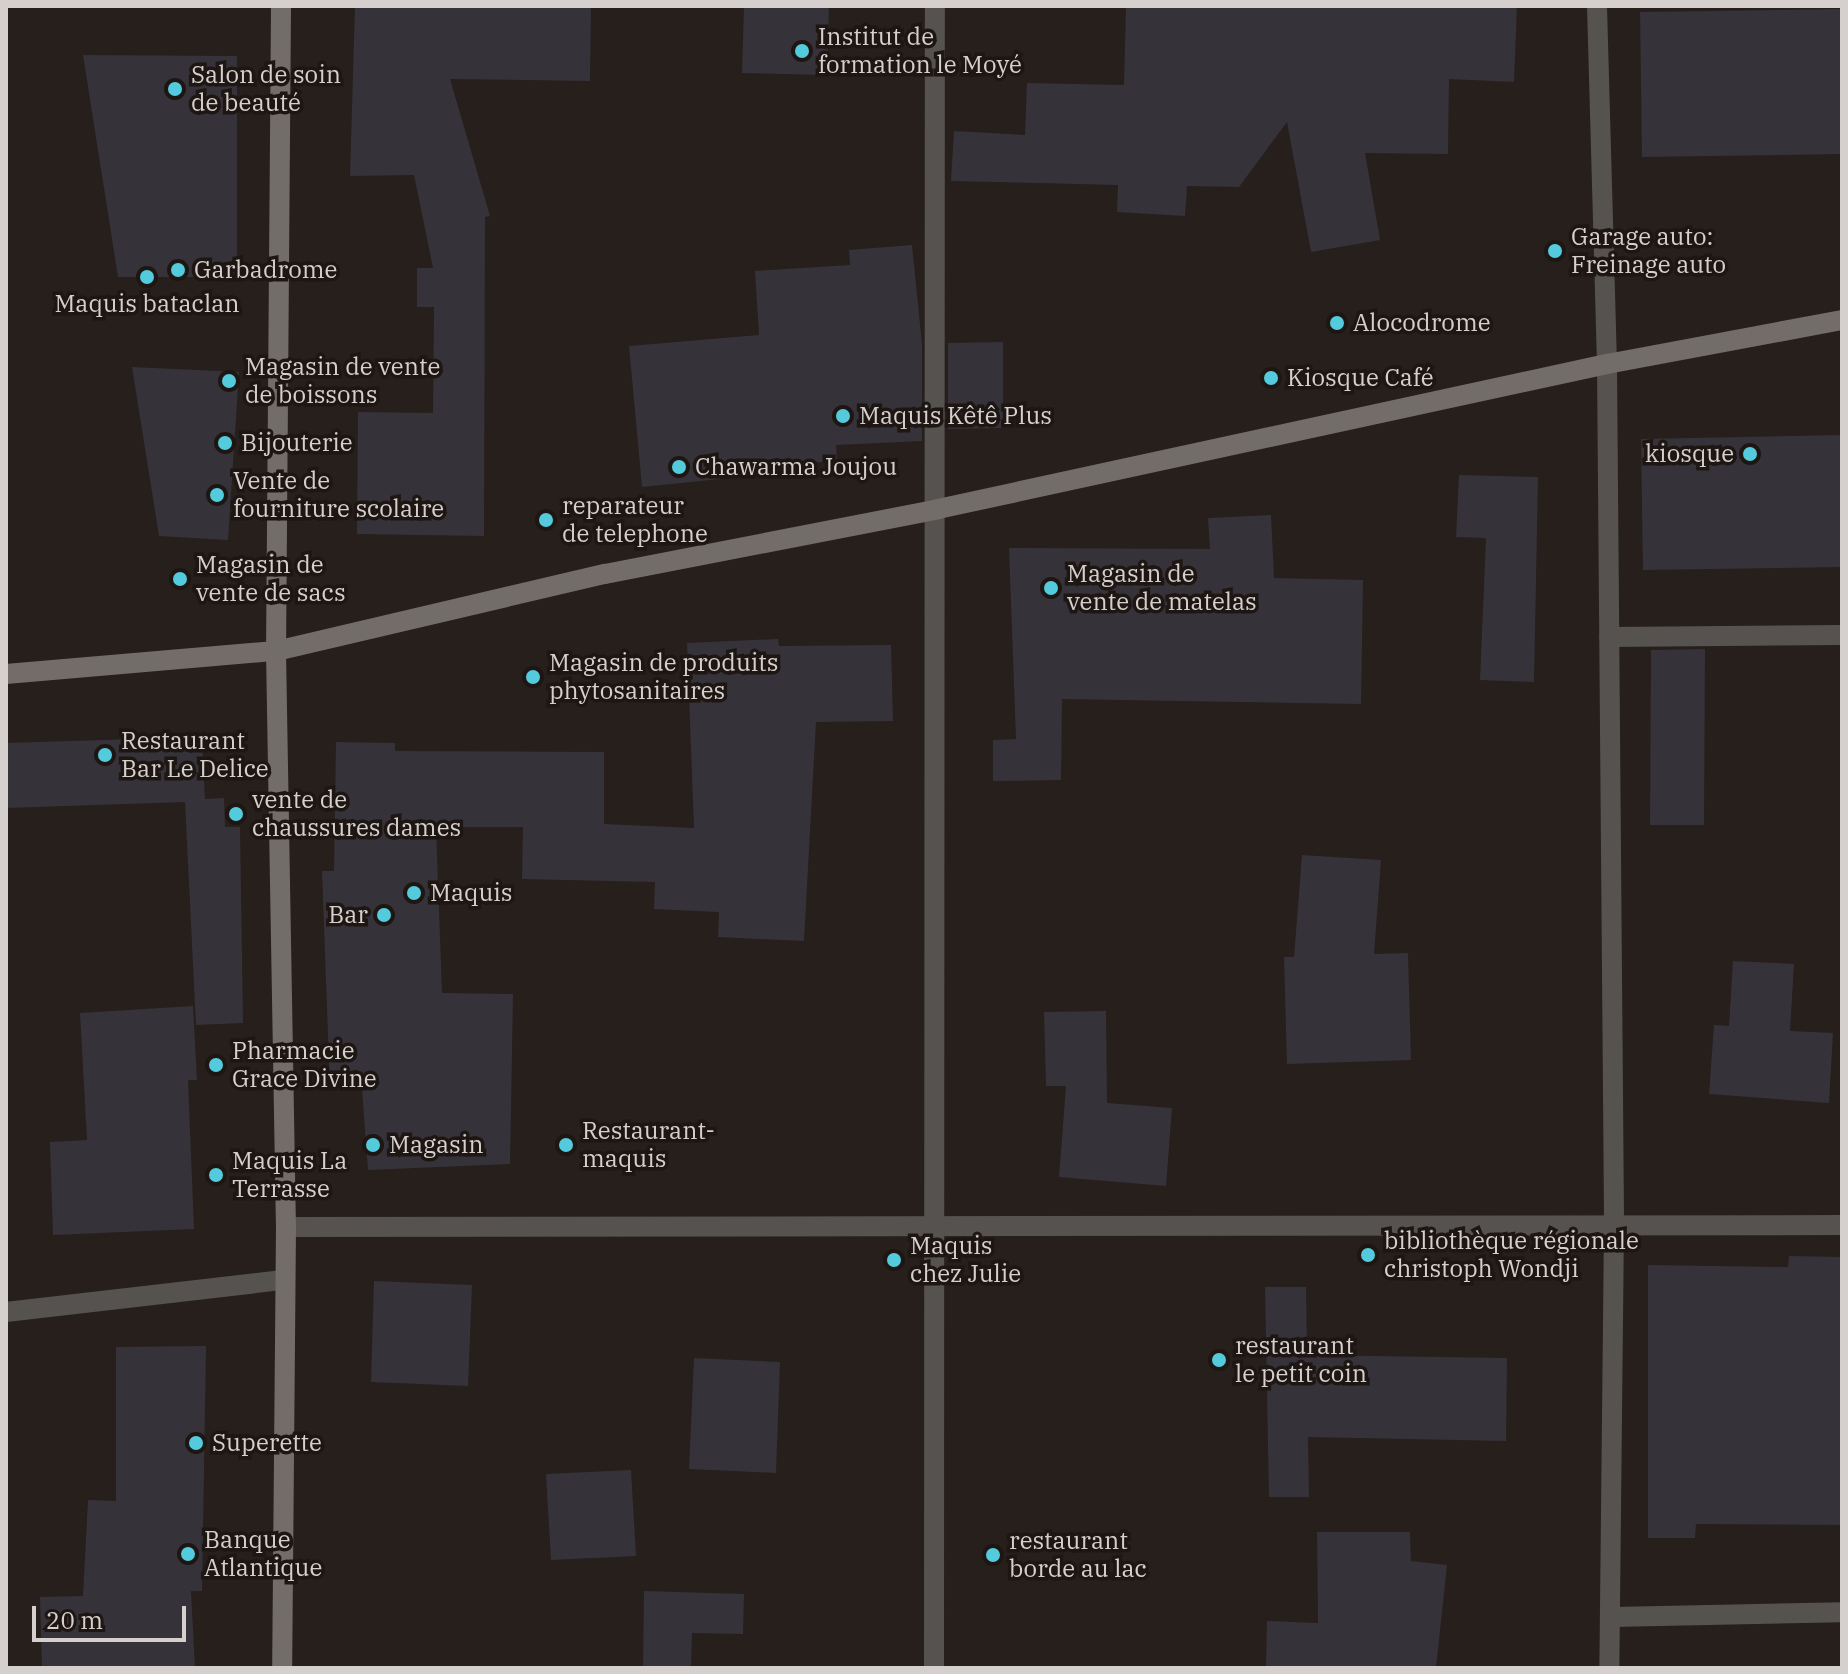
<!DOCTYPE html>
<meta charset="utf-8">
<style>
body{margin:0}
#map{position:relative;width:1848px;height:1674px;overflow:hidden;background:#261f1b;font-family:"IBM Plex Serif",serif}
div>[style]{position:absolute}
.building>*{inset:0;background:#363239}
.street>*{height:20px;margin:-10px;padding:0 10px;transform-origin:10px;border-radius:10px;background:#555250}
.secondary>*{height:20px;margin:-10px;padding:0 10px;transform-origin:10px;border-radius:10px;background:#736d6a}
.dots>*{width:22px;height:22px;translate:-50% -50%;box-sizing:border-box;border:4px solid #1d1612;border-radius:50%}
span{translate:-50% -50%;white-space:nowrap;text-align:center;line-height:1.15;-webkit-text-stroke:7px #1d1612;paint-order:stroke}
.poi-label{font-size:24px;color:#d5d0ce}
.left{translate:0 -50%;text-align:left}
.right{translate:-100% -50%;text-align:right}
.frame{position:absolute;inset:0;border:8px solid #d5d0ce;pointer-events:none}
.scale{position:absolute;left:32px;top:1606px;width:154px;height:36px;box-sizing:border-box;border:4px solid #d5d0ce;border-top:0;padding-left:10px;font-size:24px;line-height:28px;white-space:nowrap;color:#d5d0ce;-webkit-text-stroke:6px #1d1612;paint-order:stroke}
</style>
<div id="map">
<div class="building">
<i style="clip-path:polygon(355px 6px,591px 6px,590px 81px,450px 79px,490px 216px,485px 217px,484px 536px,357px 534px,358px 412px,433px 413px,434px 307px,417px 307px,417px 268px,433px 268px,414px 175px,350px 176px)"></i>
<i style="clip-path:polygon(744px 6px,829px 6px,827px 75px,742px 73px)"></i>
<i style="clip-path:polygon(1126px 6px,1517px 6px,1514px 82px,1449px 79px,1448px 154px,1365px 153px,1380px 240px,1311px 252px,1287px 122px,1239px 187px,1187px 186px,1185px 216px,1117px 212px,1118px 185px,951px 181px,954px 131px,1025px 135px,1027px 83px,1124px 85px)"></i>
<i style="clip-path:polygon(1842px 9px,1842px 154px,1642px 157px,1640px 12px)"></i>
<i style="clip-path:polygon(83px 55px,237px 56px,237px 277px,118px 277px)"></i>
<i style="clip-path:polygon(912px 245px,922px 344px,922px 441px,836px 445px,837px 461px,719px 469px,720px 479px,642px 487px,629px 346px,759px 335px,755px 271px,850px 265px,849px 250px)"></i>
<i style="clip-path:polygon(1003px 342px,1003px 428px,948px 429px,948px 343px)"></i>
<i style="clip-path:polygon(132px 367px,239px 372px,228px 540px,159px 536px)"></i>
<i style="clip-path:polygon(1842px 435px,1842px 567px,1643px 570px,1641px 439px)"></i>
<i style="clip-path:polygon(1459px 475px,1538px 477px,1534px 682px,1480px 680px,1486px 538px,1456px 537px)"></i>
<i style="clip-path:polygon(1271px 515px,1274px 578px,1363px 580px,1361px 704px,1062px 699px,1061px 780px,993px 781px,993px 740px,1016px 739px,1009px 548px,1210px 549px,1208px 518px)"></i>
<i style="clip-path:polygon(778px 639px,779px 646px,891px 645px,893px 721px,816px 722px,804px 941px,718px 937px,719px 912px,654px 909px,655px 882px,522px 879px,523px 827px,436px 827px,442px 993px,513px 994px,510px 1164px,368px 1170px,362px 1089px,330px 1090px,322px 871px,334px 871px,336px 742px,395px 743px,395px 751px,604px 752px,604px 824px,694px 828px,687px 643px)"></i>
<i style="clip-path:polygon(1705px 649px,1704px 825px,1650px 825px,1651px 650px)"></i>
<i style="clip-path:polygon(202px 737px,205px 799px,224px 798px,225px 827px,240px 827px,243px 1023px,196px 1025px,185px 802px,6px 808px,6px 743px)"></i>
<i style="clip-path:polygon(1302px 855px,1381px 860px,1374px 954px,1408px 953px,1411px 1060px,1287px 1064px,1284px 957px,1294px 957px)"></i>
<i style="clip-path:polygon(1733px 961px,1794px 964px,1790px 1031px,1833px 1033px,1829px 1103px,1709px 1094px,1714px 1025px,1729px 1026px)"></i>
<i style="clip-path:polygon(193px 1006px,197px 1080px,188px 1080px,194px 1229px,53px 1235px,50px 1142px,87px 1140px,80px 1013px)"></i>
<i style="clip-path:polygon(1106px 1011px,1107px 1103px,1172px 1108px,1166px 1186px,1059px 1177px,1066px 1086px,1046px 1086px,1044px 1012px)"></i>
<i style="clip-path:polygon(1789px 1256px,1842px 1257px,1842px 1525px,1696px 1524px,1695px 1538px,1648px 1538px,1648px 1265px,1788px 1267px)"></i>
<i style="clip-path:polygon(374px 1281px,472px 1285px,468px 1386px,371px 1382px)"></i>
<i style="clip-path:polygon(1265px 1287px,1306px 1287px,1307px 1355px,1507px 1358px,1506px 1441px,1308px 1437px,1309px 1497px,1269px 1497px)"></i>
<i style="clip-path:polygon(206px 1346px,202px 1591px,191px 1591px,195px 1668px,42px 1668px,40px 1597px,83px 1596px,88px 1500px,116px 1501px,116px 1347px)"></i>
<i style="clip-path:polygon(694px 1358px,780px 1362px,776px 1473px,689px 1469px)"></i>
<i style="clip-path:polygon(631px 1470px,636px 1556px,551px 1560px,546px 1474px)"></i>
<i style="clip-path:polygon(1317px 1532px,1410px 1532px,1411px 1561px,1447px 1565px,1436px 1668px,1266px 1668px,1267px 1621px,1318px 1623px)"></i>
<i style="clip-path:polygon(644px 1591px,744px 1594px,743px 1634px,692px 1633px,691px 1668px,643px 1668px)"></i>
</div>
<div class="street">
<i style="left:1597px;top:6px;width:358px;rotate:88.4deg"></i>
<i style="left:1607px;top:364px;width:861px;rotate:89.53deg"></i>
<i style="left:1614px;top:1225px;width:443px;rotate:90.6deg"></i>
<i style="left:1609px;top:637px;width:233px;rotate:-0.5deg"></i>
<i style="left:286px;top:1227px;width:1556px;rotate:-0.07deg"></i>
<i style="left:6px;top:1312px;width:279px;rotate:-6.6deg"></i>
<i style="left:1612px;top:1617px;width:230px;rotate:-1.2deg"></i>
<i style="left:934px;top:1668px;width:1662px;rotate:-89.97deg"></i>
</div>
<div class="secondary">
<i style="left:281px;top:6px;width:645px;rotate:90.44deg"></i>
<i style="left:276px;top:651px;width:576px;rotate:89.01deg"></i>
<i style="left:286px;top:1227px;width:441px;rotate:90.5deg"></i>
<i style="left:6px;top:674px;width:271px;rotate:-4.9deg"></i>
<i style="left:276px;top:651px;width:338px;rotate:-13.2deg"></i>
<i style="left:605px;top:574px;width:339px;rotate:-11deg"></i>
<i style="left:938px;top:509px;width:685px;rotate:-12.23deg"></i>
<i style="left:1607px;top:364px;width:239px;rotate:-10.6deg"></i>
</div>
<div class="dots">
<i style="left:802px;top:51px;background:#54cadd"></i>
<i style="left:175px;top:89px;background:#54cadd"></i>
<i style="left:1555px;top:251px;background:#54cadd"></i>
<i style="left:178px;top:270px;background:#54cadd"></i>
<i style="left:147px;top:277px;background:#54cadd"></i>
<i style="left:1337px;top:323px;background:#54cadd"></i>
<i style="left:1271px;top:378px;background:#54cadd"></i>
<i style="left:229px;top:381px;background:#54cadd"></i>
<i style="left:843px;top:416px;background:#54cadd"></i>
<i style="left:225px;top:443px;background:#54cadd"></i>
<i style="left:1750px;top:454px;background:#54cadd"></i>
<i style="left:679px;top:467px;background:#54cadd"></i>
<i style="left:217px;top:495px;background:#54cadd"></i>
<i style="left:546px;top:520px;background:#54cadd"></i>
<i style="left:180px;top:579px;background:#54cadd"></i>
<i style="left:1051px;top:588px;background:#54cadd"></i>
<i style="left:533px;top:677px;background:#54cadd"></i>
<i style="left:105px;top:755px;background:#54cadd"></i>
<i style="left:236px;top:814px;background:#54cadd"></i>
<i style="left:414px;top:893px;background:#54cadd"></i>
<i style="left:384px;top:915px;background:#54cadd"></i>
<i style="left:216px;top:1065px;background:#54cadd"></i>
<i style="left:373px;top:1145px;background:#54cadd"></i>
<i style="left:566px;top:1145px;background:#54cadd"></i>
<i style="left:216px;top:1175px;background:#54cadd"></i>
<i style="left:1368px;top:1255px;background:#54cadd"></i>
<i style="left:894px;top:1260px;background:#54cadd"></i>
<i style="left:1219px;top:1360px;background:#54cadd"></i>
<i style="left:196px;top:1443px;background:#54cadd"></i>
<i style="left:188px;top:1554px;background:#54cadd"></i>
<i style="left:993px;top:1555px;background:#54cadd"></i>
</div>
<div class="poi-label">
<span class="left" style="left:818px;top:51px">Institut de<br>formation le Moyé</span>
<span class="left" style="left:191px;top:89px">Salon de soin<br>de beauté</span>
<span class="left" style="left:1571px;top:251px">Garage auto:<br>Freinage auto</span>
<span class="left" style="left:194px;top:270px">Garbadrome</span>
<span style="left:147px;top:304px">Maquis bataclan</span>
<span class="left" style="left:1353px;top:323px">Alocodrome</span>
<span class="left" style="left:245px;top:381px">Magasin de vente<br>de boissons</span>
<span class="left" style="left:1287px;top:378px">Kiosque Café</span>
<span class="left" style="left:859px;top:416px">Maquis Kêtê Plus</span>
<span class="left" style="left:241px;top:443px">Bijouterie</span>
<span class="right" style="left:1734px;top:454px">kiosque</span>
<span class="left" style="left:695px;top:467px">Chawarma Joujou</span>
<span class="left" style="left:233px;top:495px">Vente de<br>fourniture scolaire</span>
<span class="left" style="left:562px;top:520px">reparateur<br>de telephone</span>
<span class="left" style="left:196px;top:579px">Magasin de<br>vente de sacs</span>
<span class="left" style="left:1067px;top:588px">Magasin de<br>vente de matelas</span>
<span class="left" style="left:549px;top:677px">Magasin de produits<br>phytosanitaires</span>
<span class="left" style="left:121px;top:755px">Restaurant<br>Bar Le Delice</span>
<span class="left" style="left:252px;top:814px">vente de<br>chaussures dames</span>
<span class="left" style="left:430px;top:893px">Maquis</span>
<span class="right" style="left:368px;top:915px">Bar</span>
<span class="left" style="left:232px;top:1065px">Pharmacie<br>Grace Divine</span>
<span class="left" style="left:582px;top:1145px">Restaurant-<br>maquis</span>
<span class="left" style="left:389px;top:1145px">Magasin</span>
<span class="left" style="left:232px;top:1175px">Maquis La<br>Terrasse</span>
<span class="left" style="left:1384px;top:1255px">bibliothèque régionale<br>christoph Wondji</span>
<span class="left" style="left:910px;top:1260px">Maquis<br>chez Julie</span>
<span class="left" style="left:1235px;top:1360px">restaurant<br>le petit coin</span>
<span class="left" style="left:212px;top:1443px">Superette</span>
<span class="left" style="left:204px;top:1554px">Banque<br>Atlantique</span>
<span class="left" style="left:1009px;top:1555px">restaurant<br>borde au lac</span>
</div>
<div class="frame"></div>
<div class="scale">20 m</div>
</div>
